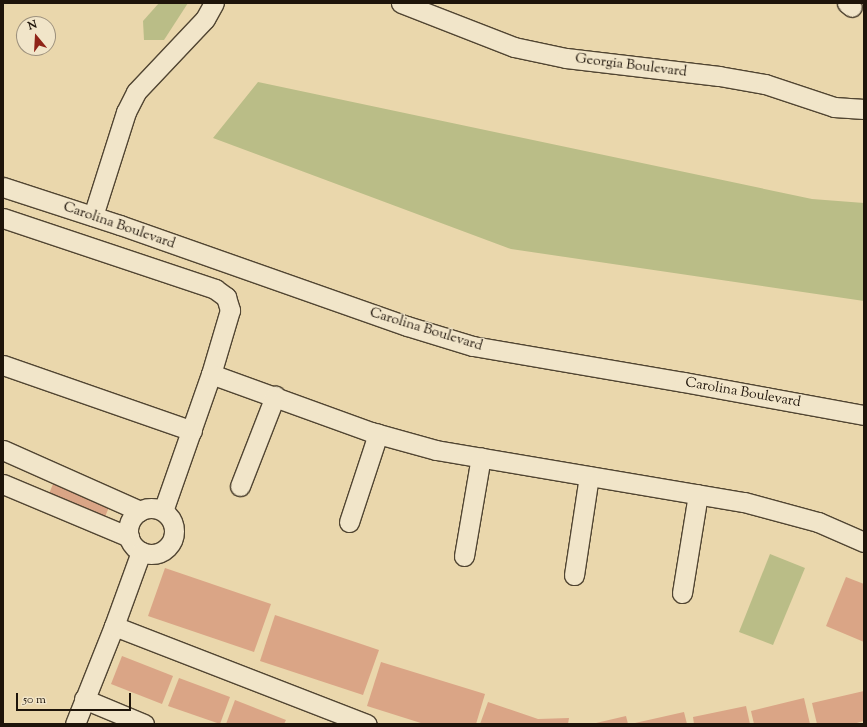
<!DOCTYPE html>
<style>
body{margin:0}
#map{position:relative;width:867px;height:727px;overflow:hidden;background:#ead7ac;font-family:"Sorts Mill Goudy",serif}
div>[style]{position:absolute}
.green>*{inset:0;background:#babd87}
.building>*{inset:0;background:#daa586}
.roads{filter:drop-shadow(1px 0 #514532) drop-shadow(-1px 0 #514532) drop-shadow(0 1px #514532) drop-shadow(0 -1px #514532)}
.minor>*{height:19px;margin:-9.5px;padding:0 9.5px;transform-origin:9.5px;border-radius:9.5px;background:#f1e5c9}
.minor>.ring{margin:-9.5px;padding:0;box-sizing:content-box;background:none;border:19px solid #f1e5c9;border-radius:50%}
span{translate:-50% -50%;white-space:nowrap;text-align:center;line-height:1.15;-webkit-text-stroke:3px #f1e5c9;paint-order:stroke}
.street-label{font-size:14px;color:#1e140a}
.frame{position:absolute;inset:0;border:4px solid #1e140a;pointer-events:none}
.north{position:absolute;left:16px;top:16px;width:40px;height:40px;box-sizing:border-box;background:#f1e5c9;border:1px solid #9d917d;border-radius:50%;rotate:342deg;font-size:11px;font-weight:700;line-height:16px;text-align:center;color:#1e140a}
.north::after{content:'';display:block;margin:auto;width:14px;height:18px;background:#8f2418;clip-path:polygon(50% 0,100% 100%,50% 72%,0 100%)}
.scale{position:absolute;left:16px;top:693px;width:115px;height:18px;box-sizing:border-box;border:2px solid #1e140a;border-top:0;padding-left:5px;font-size:12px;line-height:14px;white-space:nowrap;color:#1e140a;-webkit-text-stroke:3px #f1e5c9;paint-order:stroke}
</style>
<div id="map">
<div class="green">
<i style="clip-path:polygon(159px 3px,188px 3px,164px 40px,144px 40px,143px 21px)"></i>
<i style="clip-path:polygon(258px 82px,812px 199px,864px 203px,864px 301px,511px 249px,213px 138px)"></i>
<i style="clip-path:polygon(770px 554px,805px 568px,773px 645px,739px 632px)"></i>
</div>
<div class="building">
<i style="clip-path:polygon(53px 484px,109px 507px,105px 517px,49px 494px)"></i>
<i style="clip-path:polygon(165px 568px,271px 604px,254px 652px,148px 616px)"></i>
<i style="clip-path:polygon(846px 577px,864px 584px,864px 642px,826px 626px)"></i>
<i style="clip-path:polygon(275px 615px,379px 650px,363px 695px,260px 661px)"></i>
<i style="clip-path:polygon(122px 656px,173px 676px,162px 704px,111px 684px)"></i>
<i style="clip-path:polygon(381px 662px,485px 694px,476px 724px,424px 724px,367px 706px)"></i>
<i style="clip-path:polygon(179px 678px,230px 697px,220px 724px,168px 706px)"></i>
<i style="clip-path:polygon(864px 691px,864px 721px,853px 724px,817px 724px,812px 703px)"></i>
<i style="clip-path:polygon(804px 698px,810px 724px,754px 724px,751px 711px)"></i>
<i style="clip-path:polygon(235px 700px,286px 720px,284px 724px,226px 724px)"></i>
<i style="clip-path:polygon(488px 702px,538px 719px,569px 718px,568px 724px,480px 724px)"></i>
<i style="clip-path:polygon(746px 706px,750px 724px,694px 724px,693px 717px)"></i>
<i style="clip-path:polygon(684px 712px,687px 724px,635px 724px,635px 723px)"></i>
<i style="clip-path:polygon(626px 716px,628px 724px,596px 724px,596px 723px)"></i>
</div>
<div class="roads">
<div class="minor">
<i style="left:401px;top:3px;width:121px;rotate:21.3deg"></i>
<i style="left:514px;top:47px;width:53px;rotate:11.9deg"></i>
<i style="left:566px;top:58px;width:154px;rotate:6.7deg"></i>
<i style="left:719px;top:76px;width:47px;rotate:9.9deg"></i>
<i style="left:765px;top:84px;width:73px;rotate:18.4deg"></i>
<i style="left:834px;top:107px;width:30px;rotate:4deg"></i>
<i style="left:847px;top:3px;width:6px;rotate:39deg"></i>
<i style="left:3px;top:187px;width:123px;rotate:18deg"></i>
<i style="left:120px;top:225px;width:304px;rotate:19.4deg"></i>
<i style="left:407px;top:326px;width:69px;rotate:16.9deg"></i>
<i style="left:473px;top:346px;width:214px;rotate:9.7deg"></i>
<i style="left:684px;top:382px;width:183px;rotate:10.4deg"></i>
<i style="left:93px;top:216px;width:109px;rotate:-72.4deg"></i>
<i style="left:126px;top:112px;width:22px;rotate:-63deg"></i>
<i style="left:136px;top:92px;width:100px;rotate:-46.6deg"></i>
<i style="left:205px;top:19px;width:18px;rotate:-61deg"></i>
<i style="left:3px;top:218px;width:224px;rotate:18.5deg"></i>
<i style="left:215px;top:289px;width:14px;rotate:36deg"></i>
<i style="left:226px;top:297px;width:14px;rotate:73deg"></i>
<i style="left:230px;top:310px;width:67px;rotate:106.5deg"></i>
<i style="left:211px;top:374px;width:145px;rotate:109.3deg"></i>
<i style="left:3px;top:365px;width:200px;rotate:19.2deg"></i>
<i style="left:211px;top:374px;width:170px;rotate:19.9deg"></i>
<i style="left:371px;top:432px;width:67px;rotate:15.5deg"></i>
<i style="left:436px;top:450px;width:312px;rotate:9.6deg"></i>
<i style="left:744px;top:502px;width:77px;rotate:15.1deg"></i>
<i style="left:818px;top:522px;width:50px;rotate:23.5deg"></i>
<i style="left:3px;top:450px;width:150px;rotate:24deg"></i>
<i style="left:3px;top:484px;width:137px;rotate:22.8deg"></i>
<i style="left:240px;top:486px;width:97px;rotate:-68.7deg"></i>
<i class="ring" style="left:128px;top:508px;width:27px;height:27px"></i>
<i style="left:349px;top:522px;width:93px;rotate:-71.8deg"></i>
<i style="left:464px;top:556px;width:100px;rotate:-80.3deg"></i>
<i style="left:574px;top:575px;width:100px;rotate:-81.4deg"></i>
<i style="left:682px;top:593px;width:100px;rotate:-80.8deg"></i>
<i style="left:114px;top:626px;width:271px;rotate:21.2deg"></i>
<i style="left:84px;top:699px;width:65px;rotate:22.6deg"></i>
<i style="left:75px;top:724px;width:105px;rotate:-68.3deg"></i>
<i style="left:114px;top:626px;width:79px;rotate:-70deg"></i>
</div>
</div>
<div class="street-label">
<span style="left:631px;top:66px;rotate:7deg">Georgia Boulevard</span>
<span style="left:119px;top:226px;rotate:19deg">Carolina Boulevard</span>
<span style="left:426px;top:330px;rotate:17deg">Carolina Boulevard</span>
<span style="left:743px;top:393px;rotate:10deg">Carolina Boulevard</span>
</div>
<div class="frame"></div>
<div class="north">N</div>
<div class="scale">50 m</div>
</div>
